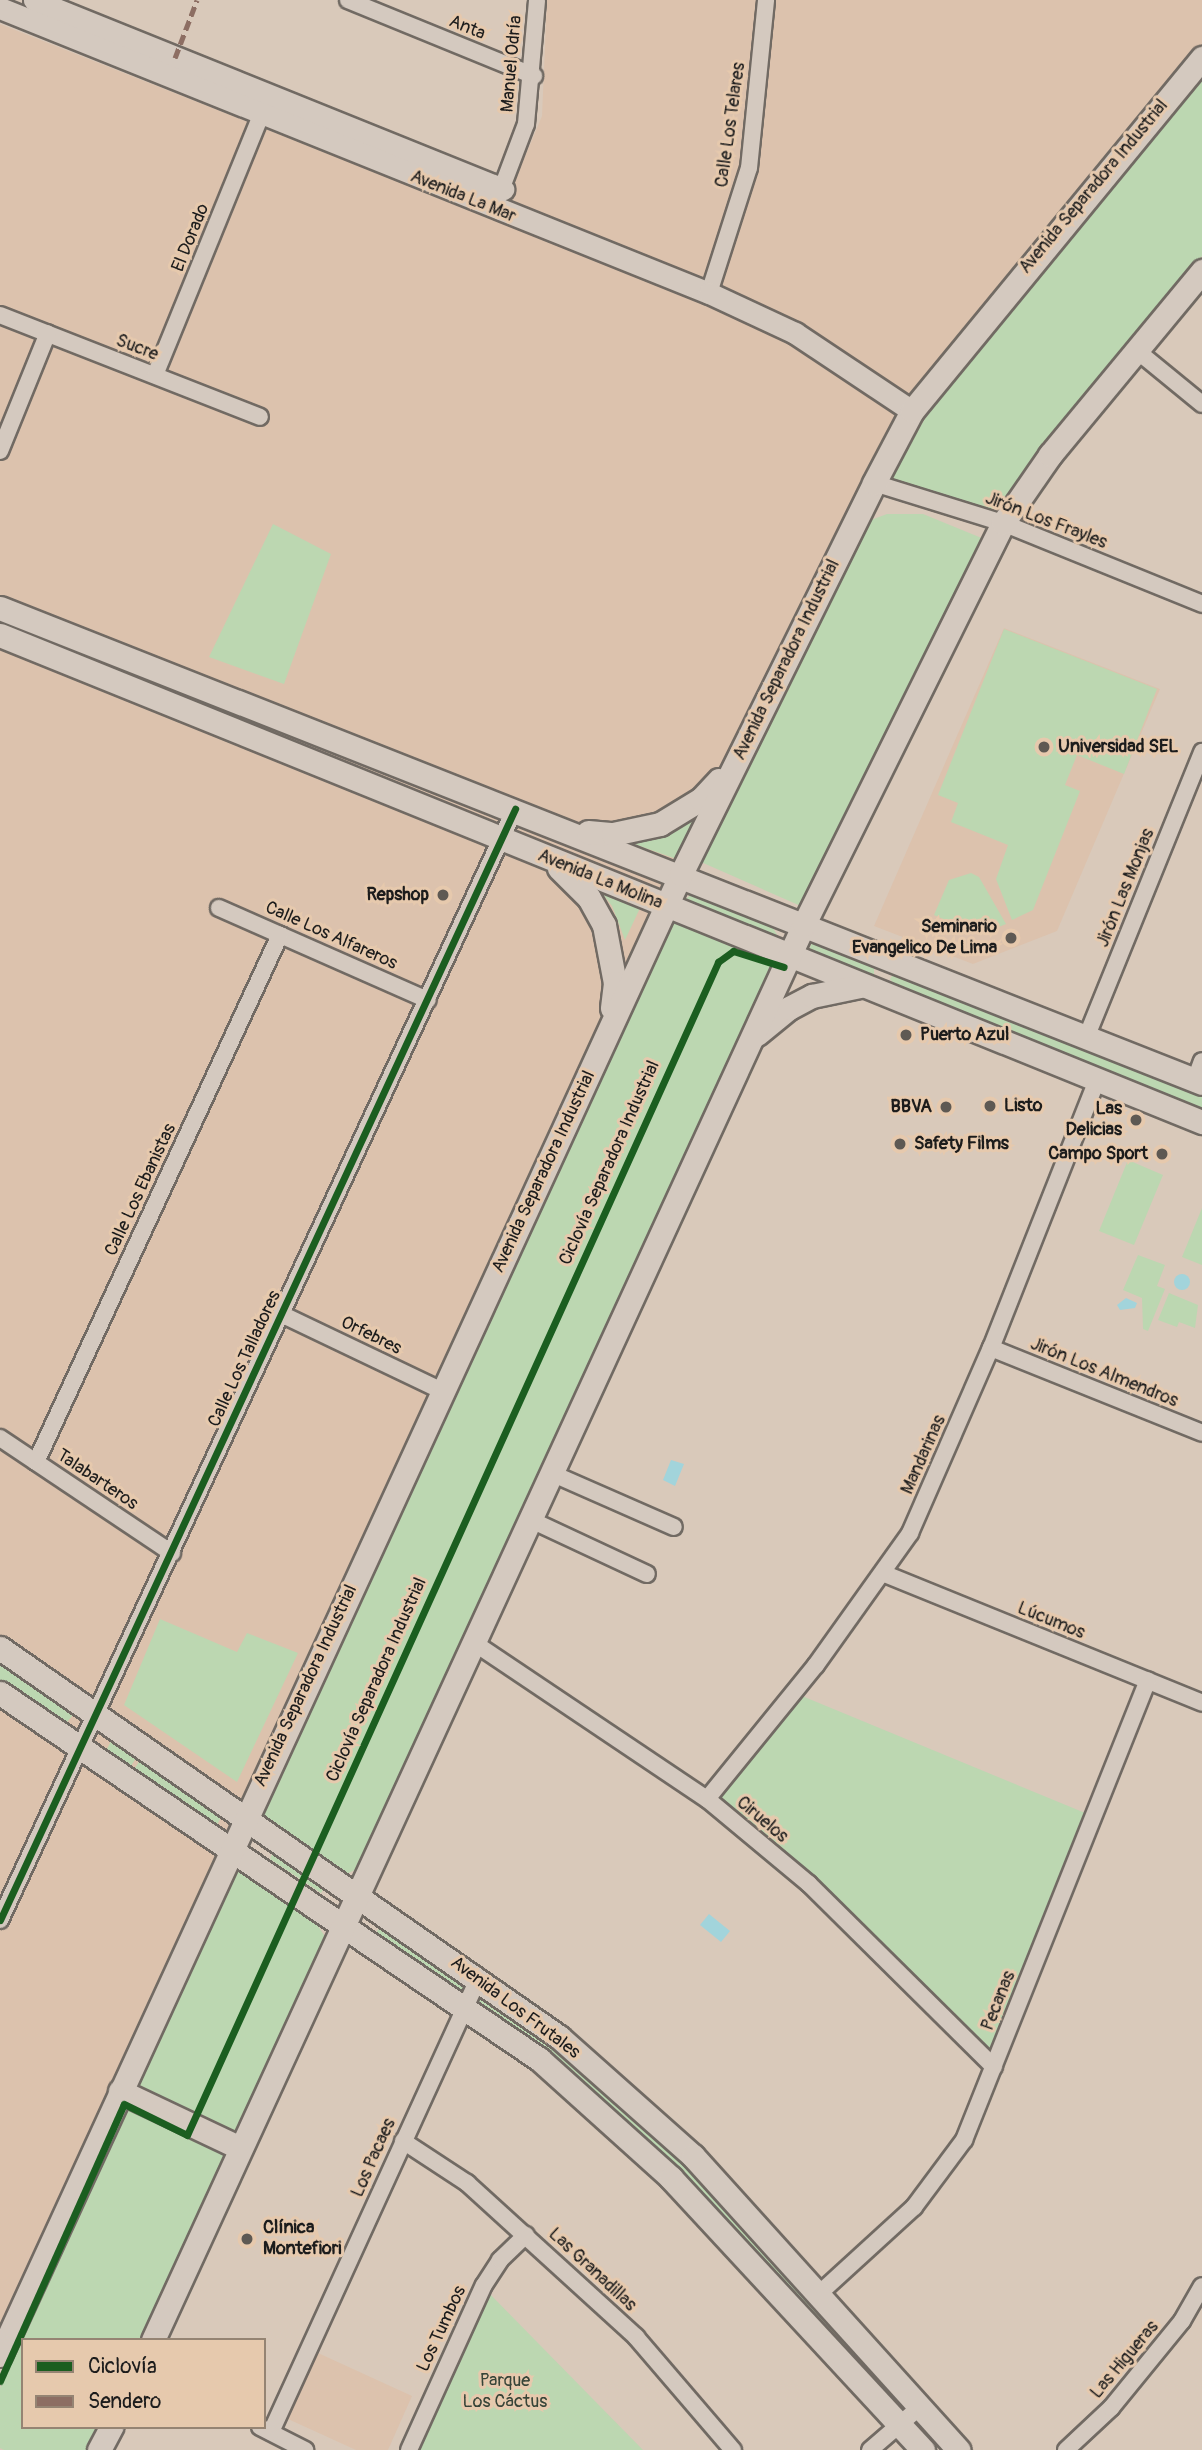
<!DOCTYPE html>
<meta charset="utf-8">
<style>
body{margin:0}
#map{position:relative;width:1202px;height:2450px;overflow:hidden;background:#d9c9ba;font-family:Pangolin,sans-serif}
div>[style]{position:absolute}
.built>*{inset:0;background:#dcc2ad}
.green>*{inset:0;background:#bcd7b1}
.water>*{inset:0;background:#a2d4db}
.round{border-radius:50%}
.roads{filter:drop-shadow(2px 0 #716a63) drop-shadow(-2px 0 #716a63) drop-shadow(0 2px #716a63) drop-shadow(0 -2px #716a63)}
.minor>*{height:16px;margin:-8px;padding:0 8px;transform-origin:8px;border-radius:8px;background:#d4c9bf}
.tertiary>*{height:21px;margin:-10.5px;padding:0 10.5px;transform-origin:10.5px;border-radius:10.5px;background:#d4c9bf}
.secondary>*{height:23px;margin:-11.5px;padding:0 11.5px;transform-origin:11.5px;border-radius:11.5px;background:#d4c9bf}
.quiet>*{height:5px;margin-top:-2.5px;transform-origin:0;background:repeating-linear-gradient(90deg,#8d6e63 0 10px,transparent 0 15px)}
.cycleway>*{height:7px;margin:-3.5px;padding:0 3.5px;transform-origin:3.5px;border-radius:3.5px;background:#1b5e20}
.dots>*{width:19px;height:19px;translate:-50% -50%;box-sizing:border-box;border:4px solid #e6c9ad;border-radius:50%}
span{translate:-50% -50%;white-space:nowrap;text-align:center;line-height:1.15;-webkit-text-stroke:6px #e6c9ad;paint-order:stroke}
.street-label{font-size:18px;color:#1c1c1c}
.poi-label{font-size:18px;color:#1c1c1c;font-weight:700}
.left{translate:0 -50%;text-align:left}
.right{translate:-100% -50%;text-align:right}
.park-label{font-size:18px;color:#374438}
.legend{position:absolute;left:21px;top:2338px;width:245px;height:91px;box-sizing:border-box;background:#e6c9ad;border:2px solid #958473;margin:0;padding:9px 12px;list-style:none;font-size:21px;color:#1c1c1c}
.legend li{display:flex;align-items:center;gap:14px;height:35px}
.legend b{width:35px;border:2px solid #958473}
</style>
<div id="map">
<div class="built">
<i style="clip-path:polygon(547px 0,1202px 0,1202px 47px,901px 416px,0 2334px,0 24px,498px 221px,542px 116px)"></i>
<i style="clip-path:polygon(1004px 628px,1160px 689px,1057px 931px,973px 964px,874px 926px)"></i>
<i style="clip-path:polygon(318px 2353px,412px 2396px,388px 2450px,356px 2450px,288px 2419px)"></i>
</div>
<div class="green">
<i style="clip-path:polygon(1202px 76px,1202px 256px,1046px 441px,997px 508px,980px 514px,901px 488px,891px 474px,950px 378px)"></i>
<i style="clip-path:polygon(887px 514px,923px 514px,984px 539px,803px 907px,701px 862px,863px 523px)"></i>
<i style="clip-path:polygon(273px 524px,331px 554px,284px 684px,209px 657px)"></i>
<i style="clip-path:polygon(1004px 629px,1157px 689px,1124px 774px,1077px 755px,1065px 785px,1080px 791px,1033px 910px,1012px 920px,996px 879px,1008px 845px,951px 822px,958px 803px,938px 795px)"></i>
<i style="clip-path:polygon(714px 795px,682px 861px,634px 844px,662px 836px,687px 821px)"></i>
<i style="clip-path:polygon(971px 873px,979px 877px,1006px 924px,979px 935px,934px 915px,949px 880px)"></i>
<i style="clip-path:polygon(595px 884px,641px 906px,625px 940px,612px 906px)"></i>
<i style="clip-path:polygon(693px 893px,771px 925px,781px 941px,683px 901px)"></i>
<i style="clip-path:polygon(671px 918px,780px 960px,357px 1869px,342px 1876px,260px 1815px)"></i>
<i style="clip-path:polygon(814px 938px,874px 964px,874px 982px,807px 954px)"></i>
<i style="clip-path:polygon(893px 975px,1202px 1095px,1202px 1110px,898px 989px,890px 979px)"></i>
<i style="clip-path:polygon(1128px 1160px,1163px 1175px,1134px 1245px,1099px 1231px)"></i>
<i style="clip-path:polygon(1202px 1208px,1202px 1265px,1182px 1257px)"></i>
<i style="clip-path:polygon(1138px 1255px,1165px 1265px,1157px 1286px,1165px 1289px,1148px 1331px,1143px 1329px,1142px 1298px,1123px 1290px)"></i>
<i style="clip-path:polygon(1169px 1293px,1198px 1305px,1195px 1328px,1179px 1322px,1177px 1327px,1158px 1320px)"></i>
<i style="clip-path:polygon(160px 1619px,237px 1652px,247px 1633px,298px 1653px,237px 1782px,124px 1705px)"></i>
<i style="clip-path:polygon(0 1661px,76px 1711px,64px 1726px,0 1683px)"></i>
<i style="clip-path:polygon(802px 1696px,1090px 1815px,993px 2058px,715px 1801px)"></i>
<i style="clip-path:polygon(113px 1737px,138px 1755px,129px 1769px,105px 1753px)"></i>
<i style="clip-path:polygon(142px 1757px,224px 1811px,215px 1829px,133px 1771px)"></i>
<i style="clip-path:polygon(273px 1852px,324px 1888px,321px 1893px,270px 1859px)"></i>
<i style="clip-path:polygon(234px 1864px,314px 1920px,326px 1938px,143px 2340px,23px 2340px,23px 2427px,100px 2427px,88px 2450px,4px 2450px,0 2448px,0 2388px)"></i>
<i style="clip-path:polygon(383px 1921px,468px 1980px,462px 1992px,375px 1935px)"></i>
<i style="clip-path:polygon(479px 1993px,554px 2043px,690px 2165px,905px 2400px,904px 2408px,896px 2410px,545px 2052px,477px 2001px)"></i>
<i style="clip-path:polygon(485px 2289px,643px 2450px,420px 2450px)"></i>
</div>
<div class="water">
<i class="round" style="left:1174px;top:1274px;width:16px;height:16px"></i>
<i style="clip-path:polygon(1126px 1298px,1137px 1303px,1135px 1308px,1120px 1310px,1117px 1305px)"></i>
<i style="clip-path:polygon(671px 1460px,684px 1464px,675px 1486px,663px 1480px)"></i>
<i style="clip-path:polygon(709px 1914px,730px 1931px,721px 1942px,700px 1925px)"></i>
</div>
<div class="roads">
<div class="minor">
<i style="left:348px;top:0;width:201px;rotate:22.2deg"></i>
<i style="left:498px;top:198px;width:79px;rotate:-69.3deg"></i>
<i style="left:526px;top:124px;width:124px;rotate:-84.9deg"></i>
<i style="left:709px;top:293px;width:131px;rotate:-72.3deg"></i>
<i style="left:749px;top:168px;width:169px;rotate:-84.2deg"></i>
<i style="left:0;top:315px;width:279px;rotate:21.4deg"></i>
<i style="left:1136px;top:350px;width:85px;rotate:39.3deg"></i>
<i style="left:155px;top:375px;width:281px;rotate:-67.8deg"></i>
<i style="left:0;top:451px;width:127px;rotate:-67.9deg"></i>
<i style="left:874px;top:483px;width:135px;rotate:17.2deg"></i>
<i style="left:1003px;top:523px;width:215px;rotate:22.1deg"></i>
<i style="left:219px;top:908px;width:228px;rotate:23.8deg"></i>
<i style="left:1086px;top:1038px;width:309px;rotate:-67.9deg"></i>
<i style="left:1195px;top:1080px;width:20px;rotate:-70deg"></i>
<i style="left:283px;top:1315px;width:176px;rotate:25.5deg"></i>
<i style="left:991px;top:1348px;width:227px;rotate:21.9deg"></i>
<i style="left:0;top:1438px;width:207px;rotate:33.8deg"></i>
<i style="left:36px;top:1462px;width:581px;rotate:-65.16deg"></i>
<i style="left:551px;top:1473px;width:134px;rotate:23.7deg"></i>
<i style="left:529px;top:1519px;width:130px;rotate:25deg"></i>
<i style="left:885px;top:1574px;width:342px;rotate:22.1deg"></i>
<i style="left:473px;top:1642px;width:282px;rotate:33.9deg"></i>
<i style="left:707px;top:1799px;width:133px;rotate:39.8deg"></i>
<i style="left:809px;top:1884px;width:260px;rotate:44.7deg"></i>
<i style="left:707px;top:1799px;width:173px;rotate:-50.9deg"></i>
<i style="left:816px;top:1665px;width:162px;rotate:-54.5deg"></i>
<i style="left:910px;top:1533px;width:202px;rotate:-66.4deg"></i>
<i style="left:991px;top:1348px;width:288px;rotate:-68.4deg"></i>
<i style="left:0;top:1920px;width:1225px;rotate:-65.13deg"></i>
<i style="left:403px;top:2141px;width:77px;rotate:33.3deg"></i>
<i style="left:467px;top:2183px;width:229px;rotate:42.3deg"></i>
<i style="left:636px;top:2337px;width:149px;rotate:49.4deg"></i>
<i style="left:821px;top:2292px;width:126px;rotate:-42.4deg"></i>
<i style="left:914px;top:2207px;width:84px;rotate:-53.3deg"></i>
<i style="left:964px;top:2140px;width:495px;rotate:-68.2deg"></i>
<i style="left:260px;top:2427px;width:51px;rotate:27.1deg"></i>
<i style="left:271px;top:2432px;width:500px;rotate:-65.43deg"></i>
<i style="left:409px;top:2450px;width:181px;rotate:-65.6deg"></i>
<i style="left:484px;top:2285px;width:30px;rotate:-57deg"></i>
<i style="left:500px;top:2260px;width:36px;rotate:-44deg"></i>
<i style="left:870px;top:2450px;width:67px;rotate:-40.8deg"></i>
<i style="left:1066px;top:2450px;width:62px;rotate:-43deg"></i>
<i style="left:1111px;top:2408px;width:112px;rotate:-50.8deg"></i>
<i style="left:1182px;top:2321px;width:40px;rotate:-60.3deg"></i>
</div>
<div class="tertiary">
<i style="left:34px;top:0;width:506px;rotate:21.95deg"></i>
<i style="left:0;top:8px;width:764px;rotate:21.9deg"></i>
<i style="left:709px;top:293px;width:95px;rotate:24.9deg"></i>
<i style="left:795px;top:333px;width:141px;rotate:33.7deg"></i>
</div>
<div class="secondary">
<i style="left:0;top:608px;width:1292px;rotate:21.56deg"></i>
<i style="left:0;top:635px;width:1297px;rotate:22.06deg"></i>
<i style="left:588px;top:832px;width:25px;rotate:5deg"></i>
<i style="left:613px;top:834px;width:48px;rotate:-12deg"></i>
<i style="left:660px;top:824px;width:48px;rotate:-31.4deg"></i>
<i style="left:701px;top:799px;width:26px;rotate:-47deg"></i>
<i style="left:559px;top:868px;width:42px;rotate:45deg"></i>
<i style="left:589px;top:898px;width:31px;rotate:61deg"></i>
<i style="left:604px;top:925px;width:59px;rotate:79.3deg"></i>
<i style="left:615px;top:983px;width:25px;rotate:97deg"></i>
<i style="left:757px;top:1034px;width:41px;rotate:-39.1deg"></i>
<i style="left:789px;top:1008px;width:26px;rotate:-28deg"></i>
<i style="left:812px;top:996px;width:49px;rotate:-11.8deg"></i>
<i style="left:0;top:1648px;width:681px;rotate:34.83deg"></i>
<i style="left:559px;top:2037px;width:179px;rotate:41.6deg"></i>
<i style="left:693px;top:2156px;width:396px;rotate:47.9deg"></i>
<i style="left:0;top:1693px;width:652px;rotate:34.18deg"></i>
<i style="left:539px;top:2059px;width:178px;rotate:42deg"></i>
<i style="left:671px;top:2178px;width:371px;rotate:47.2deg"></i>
<i style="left:120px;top:2091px;width:133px;rotate:25.4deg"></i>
<i style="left:153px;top:2340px;width:1558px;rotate:-65.31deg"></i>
<i style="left:804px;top:924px;width:448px;rotate:-63.6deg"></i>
<i style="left:1003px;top:523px;width:83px;rotate:-55.3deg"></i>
<i style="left:1050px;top:455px;width:239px;rotate:-50.4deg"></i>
<i style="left:0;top:2355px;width:1630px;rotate:-65.31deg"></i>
<i style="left:681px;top:874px;width:436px;rotate:-63.7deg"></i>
<i style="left:874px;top:483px;width:81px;rotate:-62.2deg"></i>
<i style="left:912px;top:411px;width:457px;rotate:-50.6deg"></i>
<i style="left:99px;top:2450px;width:26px;rotate:-62deg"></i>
</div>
</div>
<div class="quiet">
<i style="left:175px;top:58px;width:62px;rotate:-69.2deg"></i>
</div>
<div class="cycleway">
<i style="left:0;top:1920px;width:1225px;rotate:-65.13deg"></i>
<i style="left:0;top:2381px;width:303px;rotate:-65.9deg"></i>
<i style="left:124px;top:2104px;width:70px;rotate:26.2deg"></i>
<i style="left:187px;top:2135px;width:1288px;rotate:-65.64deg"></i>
<i style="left:718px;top:962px;width:19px;rotate:-36deg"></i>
<i style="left:733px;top:951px;width:53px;rotate:17.4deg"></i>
</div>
<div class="dots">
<i style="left:1044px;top:747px;background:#5e5953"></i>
<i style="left:443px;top:895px;background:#5e5953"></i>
<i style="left:1011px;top:938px;background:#5e5953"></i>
<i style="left:906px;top:1035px;background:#5e5953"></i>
<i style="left:990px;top:1106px;background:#5e5953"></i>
<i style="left:946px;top:1107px;background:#5e5953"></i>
<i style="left:1136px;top:1120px;background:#5e5953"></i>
<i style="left:900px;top:1144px;background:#5e5953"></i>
<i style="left:1162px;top:1154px;background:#5e5953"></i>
<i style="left:247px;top:2239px;background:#5e5953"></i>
</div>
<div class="street-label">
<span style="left:467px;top:28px;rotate:22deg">Anta</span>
<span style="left:512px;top:64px;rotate:-85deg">Manuel Odría</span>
<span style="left:731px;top:125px;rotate:-82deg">Calle Los Telares</span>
<span style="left:1094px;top:187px;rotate:-50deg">Avenida Separadora Industrial</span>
<span style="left:463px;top:197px;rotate:22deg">Avenida La Mar</span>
<span style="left:191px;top:238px;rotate:-68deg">El Dorado</span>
<span style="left:137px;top:348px;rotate:21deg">Sucre</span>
<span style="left:1046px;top:521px;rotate:21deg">Jirón Los Frayles</span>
<span style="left:787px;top:660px;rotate:-64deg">Avenida Separadora Industrial</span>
<span style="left:600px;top:880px;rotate:22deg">Avenida La Molina</span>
<span style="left:1126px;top:888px;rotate:-68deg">Jirón Las Monjas</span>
<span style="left:331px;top:936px;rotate:24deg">Calle Los Alfareros</span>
<span style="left:610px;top:1163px;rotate:-66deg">Ciclovía Separadora Industrial</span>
<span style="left:544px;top:1172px;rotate:-65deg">Avenida Separadora Industrial</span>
<span style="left:141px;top:1190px;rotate:-65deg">Calle Los Ebanistas</span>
<span style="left:371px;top:1336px;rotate:26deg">Orfebres</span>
<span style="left:245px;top:1359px;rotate:-65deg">Calle Los Talladores</span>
<span style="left:1104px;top:1373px;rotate:22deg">Jirón Los Almendros</span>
<span style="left:924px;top:1455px;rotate:-66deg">Mandarinas</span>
<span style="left:97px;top:1480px;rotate:34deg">Talabarteros</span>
<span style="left:1051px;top:1621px;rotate:22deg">Lúcumos</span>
<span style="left:377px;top:1680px;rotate:-66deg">Ciclovía Separadora Industrial</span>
<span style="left:306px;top:1686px;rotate:-65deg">Avenida Separadora Industrial</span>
<span style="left:762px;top:1820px;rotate:40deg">Ciruelos</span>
<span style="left:999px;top:2001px;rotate:-68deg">Pecanas</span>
<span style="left:515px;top:2008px;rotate:37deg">Avenida Los Frutales</span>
<span style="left:374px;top:2158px;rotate:-66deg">Los Pacaes</span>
<span style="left:592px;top:2270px;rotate:43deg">Las Granadillas</span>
<span style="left:442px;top:2329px;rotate:-65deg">Los Tumbos</span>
<span style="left:1125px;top:2360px;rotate:-50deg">Las Higueras</span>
</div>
<div class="poi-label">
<span class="left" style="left:1058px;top:747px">Universidad SEL</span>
<span class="right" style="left:429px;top:895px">Repshop</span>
<span class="right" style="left:997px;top:938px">Seminario<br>Evangelico De Lima</span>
<span class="left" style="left:920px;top:1035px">Puerto Azul</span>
<span class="left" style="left:1004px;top:1106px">Listo</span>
<span class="right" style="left:932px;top:1107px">BBVA</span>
<span class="right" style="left:1122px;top:1120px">Las<br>Delicias</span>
<span class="left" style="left:914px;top:1144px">Safety Films</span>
<span class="right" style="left:1148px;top:1154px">Campo Sport</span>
<span class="left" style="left:263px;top:2239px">Clínica<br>Montefiori</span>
</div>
<div class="park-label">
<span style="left:505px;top:2392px">Parque<br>Los Cáctus</span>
</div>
<ul class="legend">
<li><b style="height:9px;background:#1b5e20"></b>Ciclovía</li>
<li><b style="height:9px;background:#8d6e63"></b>Sendero</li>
</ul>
</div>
